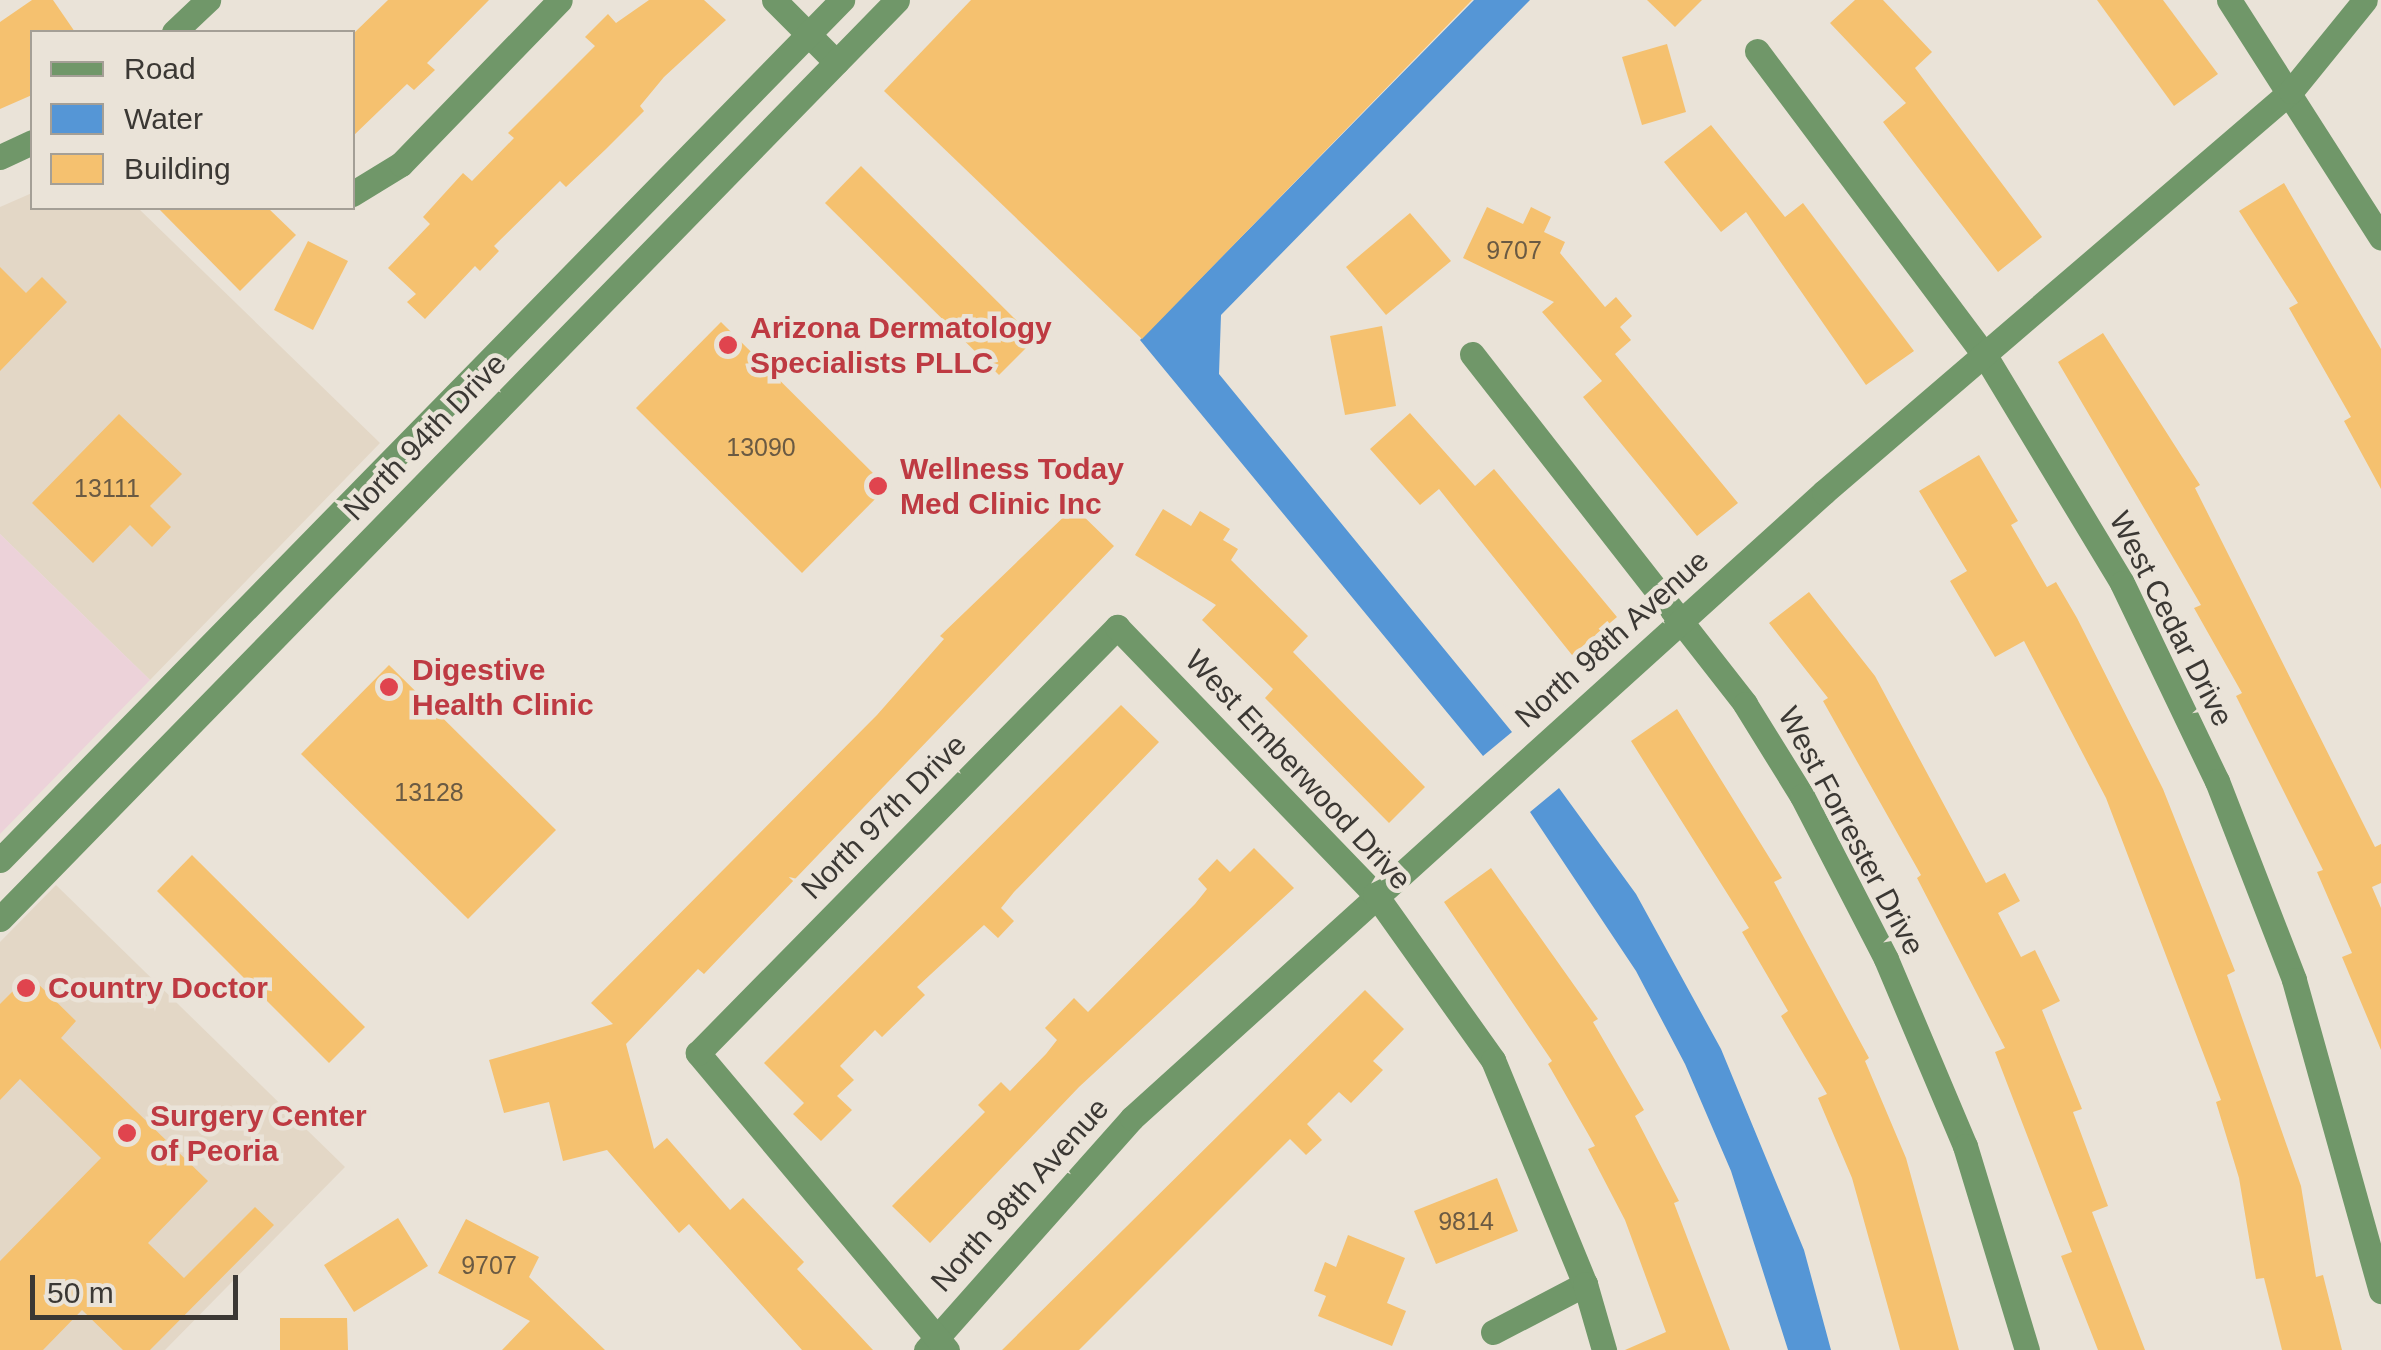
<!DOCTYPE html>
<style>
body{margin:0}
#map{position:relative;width:2381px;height:1350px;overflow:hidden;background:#eae3d8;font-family:Helvetica,sans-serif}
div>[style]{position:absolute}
.built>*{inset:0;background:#e3d7c6}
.medical>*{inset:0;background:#ecd2d9}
.water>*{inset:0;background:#5596d6}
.building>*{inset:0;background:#f5c16f}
.minor>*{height:25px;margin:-12.5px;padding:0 12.5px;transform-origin:12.5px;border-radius:12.5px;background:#709769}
.dots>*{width:28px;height:28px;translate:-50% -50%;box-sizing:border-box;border:5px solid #eae3d8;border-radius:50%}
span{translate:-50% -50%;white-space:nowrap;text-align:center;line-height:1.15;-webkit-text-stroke:9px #eae3d8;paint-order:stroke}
.number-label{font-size:25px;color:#6a5a43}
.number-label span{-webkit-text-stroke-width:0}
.health-label{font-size:30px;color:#be3a42;font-weight:700}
.left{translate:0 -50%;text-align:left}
.street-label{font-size:30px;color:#3b3834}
.legend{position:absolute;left:30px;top:30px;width:325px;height:180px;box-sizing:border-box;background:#eae3d8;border:2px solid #a49f96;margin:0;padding:12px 18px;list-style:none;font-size:30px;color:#3b3834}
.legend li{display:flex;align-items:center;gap:20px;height:50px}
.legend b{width:50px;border:2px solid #a49f96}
.scale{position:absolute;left:30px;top:1275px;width:208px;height:45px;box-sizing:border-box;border:5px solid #3b3834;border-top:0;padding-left:12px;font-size:30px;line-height:35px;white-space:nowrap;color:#3b3834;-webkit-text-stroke:8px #eae3d8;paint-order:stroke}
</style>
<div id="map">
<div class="built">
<i style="clip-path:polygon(32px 193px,32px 208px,138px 208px,380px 443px,150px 680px,0 534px,0 207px)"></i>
<i style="clip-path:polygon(56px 885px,345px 1167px,165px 1350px,0 1350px,0 942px)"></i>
</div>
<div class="medical">
<i style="clip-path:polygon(0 534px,150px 680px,0 834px)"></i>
</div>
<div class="water">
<i style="clip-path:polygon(1474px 0,1530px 0,1221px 315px,1219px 374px,1512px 732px,1483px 756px,1140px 340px)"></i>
<i style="clip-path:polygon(1559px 788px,1636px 894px,1721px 1049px,1804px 1250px,1831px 1350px,1788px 1350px,1731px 1171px,1685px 1064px,1636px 971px,1530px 812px)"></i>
</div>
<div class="building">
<i style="clip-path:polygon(32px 0,53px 0,75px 32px,32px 32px,32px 95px,0 109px,0 22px)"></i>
<i style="clip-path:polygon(388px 0,489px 0,427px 63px,435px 70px,414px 90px,407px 84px,352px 137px,352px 35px)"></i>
<i style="clip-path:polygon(649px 0,704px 0,726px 20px,664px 77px,640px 106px,644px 111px,606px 149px,566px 187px,560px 181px,494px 246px,499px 251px,480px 271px,475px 266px,425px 319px,407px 302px,416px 294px,388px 268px,430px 224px,423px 217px,463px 173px,472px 181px,514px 138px,508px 133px,595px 46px,585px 37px,608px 14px,616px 23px)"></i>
<i style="clip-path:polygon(971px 0,1472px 0,1142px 339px,884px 91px)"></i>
<i style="clip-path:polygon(1647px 0,1702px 0,1675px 27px)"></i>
<i style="clip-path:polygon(1855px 0,1883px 0,1932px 52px,1915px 68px,2042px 237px,1998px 272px,1883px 122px,1906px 103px,1830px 23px)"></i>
<i style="clip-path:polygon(2097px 0,2163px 0,2218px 74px,2174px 106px)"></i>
<i style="clip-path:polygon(1667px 44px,1686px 112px,1642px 125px,1622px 57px)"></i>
<i style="clip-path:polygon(1711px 125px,1785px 217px,1803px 203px,1914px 351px,1866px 385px,1746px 212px,1721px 232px,1664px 162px)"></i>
<i style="clip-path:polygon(861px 166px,1035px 339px,999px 375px,825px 203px)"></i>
<i style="clip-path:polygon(2284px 183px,2381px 349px,2381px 489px,2344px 421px,2351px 417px,2289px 308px,2298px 303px,2239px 211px)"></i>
<i style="clip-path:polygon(1487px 207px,1523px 224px,1531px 207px,1551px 217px,1544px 232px,1565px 242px,1560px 253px,1605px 307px,1616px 297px,1632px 316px,1620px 327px,1631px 340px,1615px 354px,1738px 503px,1697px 536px,1583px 397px,1602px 381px,1542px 312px,1554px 302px,1463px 258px)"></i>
<i style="clip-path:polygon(158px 208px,268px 208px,296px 235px,240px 291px)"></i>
<i style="clip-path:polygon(1410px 213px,1451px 261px,1386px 315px,1346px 267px)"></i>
<i style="clip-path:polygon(308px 241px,348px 261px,313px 330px,274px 310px)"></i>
<i style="clip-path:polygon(0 267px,26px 293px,42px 277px,67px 302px,0 371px)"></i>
<i style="clip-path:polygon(721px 322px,887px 487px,802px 573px,636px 408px)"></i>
<i style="clip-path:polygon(1382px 326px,1396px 406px,1345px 415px,1330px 336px)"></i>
<i style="clip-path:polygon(2103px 333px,2200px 485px,2195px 488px,2375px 847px,2381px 844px,2381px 883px,2372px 887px,2381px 908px,2381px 1050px,2342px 957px,2352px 953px,2317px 872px,2323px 870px,2236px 696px,2242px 693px,2194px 608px,2201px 605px,2058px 362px)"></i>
<i style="clip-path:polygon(1410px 413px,1475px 486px,1494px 469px,1617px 617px,1572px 655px,1439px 489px,1420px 505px,1370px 449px)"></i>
<i style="clip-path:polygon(119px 414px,182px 474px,150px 506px,171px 527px,152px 547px,130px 525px,93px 563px,32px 503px)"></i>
<i style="clip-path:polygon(1979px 455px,2018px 521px,2011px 525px,2047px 587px,2056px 582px,2077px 618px,2163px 789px,2235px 971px,2227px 975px,2301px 1186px,2316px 1277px,2323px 1275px,2342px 1350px,2282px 1350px,2264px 1278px,2256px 1279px,2239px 1178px,2216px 1102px,2221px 1100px,2106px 798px,2024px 641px,1995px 657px,1950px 581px,1967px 571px,1919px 491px)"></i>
<i style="clip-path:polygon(1074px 507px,1114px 546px,704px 974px,698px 969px,626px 1044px,654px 1149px,667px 1138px,730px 1210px,743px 1198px,804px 1262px,797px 1269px,873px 1350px,802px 1350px,689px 1224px,679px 1233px,607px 1150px,563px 1161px,549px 1102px,504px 1113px,489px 1060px,613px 1024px,591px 1003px,877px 715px,944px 639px,940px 636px)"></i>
<i style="clip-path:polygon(1163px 509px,1191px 526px,1200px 511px,1230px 529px,1223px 540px,1238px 549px,1231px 560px,1308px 636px,1293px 652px,1425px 787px,1389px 823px,1265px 698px,1273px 689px,1202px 620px,1216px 605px,1135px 555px)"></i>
<i style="clip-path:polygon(1809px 592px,1875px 676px,1986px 883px,2005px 873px,2020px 901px,1998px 913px,2021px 957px,2035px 950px,2060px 1001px,2042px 1010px,2082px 1109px,2073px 1112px,2108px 1206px,2092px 1212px,2145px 1350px,2098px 1350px,2061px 1256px,2072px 1252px,1995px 1052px,2005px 1048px,1917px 878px,1921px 875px,1823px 701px,1828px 698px,1769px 623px)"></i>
<i style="clip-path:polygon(389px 665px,556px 830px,468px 919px,301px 754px)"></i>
<i style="clip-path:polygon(1121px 705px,1159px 742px,1014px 892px,1001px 908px,1014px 921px,998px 938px,984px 925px,917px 987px,925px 995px,882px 1037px,875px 1030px,840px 1066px,854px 1080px,837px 1096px,852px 1110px,821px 1141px,793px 1114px,804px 1103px,764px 1063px)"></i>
<i style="clip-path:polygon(1677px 709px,1782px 878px,1774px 882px,1869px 1058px,1865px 1061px,1906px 1158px,1959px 1350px,1900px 1350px,1852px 1178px,1818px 1098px,1827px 1094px,1781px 1016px,1788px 1011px,1742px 932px,1749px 928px,1631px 741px)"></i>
<i style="clip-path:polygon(1254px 848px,1294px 888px,1079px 1087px,930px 1243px,892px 1206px,985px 1112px,978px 1105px,1001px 1082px,1010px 1091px,1046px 1054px,1057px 1040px,1045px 1028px,1074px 998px,1088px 1012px,1195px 904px,1207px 889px,1198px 879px,1217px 859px,1230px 872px)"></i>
<i style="clip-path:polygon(192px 855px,365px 1027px,329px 1063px,157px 891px)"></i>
<i style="clip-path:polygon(1491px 868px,1598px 1019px,1593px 1022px,1644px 1110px,1635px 1116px,1679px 1201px,1674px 1203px,1730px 1350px,1625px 1350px,1666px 1332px,1625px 1220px,1588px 1149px,1595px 1146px,1548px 1064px,1552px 1061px,1444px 902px)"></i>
<i style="clip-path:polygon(29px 975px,76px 1021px,61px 1038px,208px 1181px,148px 1243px,184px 1278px,255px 1207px,274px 1225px,150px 1350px,123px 1350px,82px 1310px,43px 1350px,0 1350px,0 1261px,101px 1158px,20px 1079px,0 1100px,0 1004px)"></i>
<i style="clip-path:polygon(1365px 990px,1404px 1029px,1373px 1061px,1383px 1070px,1351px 1103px,1339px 1092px,1307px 1124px,1322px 1140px,1306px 1155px,1290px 1139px,1079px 1350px,1002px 1350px)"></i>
<i style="clip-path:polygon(1497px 1178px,1518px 1231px,1436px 1264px,1414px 1211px)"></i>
<i style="clip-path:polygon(398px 1218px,428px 1266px,354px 1312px,324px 1265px)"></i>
<i style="clip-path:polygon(466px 1219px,539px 1257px,529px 1277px,605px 1350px,502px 1350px,530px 1321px,438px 1273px)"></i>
<i style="clip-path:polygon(1348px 1235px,1405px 1258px,1387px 1303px,1406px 1311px,1392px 1346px,1318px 1316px,1326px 1296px,1314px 1291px,1325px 1262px,1336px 1267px)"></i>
<i style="clip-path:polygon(280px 1318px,347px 1318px,348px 1350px,280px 1350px)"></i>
</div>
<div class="minor">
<i style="left:774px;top:0;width:88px;rotate:45deg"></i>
<i style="left:2229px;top:0;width:282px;rotate:57.4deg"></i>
<i style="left:174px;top:32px;width:47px;rotate:-43.3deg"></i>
<i style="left:1757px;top:51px;width:379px;rotate:53.2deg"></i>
<i style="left:1984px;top:354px;width:267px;rotate:58.9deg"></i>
<i style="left:2122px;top:583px;width:220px;rotate:64.4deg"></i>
<i style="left:2217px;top:781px;width:213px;rotate:68.8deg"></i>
<i style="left:2294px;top:980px;width:323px;rotate:74.4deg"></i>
<i style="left:0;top:157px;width:35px;rotate:-25deg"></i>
<i style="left:352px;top:194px;width:57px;rotate:-31.5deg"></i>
<i style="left:401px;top:164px;width:228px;rotate:-45.9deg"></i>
<i style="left:1472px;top:354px;width:444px;rotate:52deg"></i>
<i style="left:1745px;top:704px;width:108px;rotate:58.2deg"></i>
<i style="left:1802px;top:796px;width:183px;rotate:62.7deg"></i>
<i style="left:1886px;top:959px;width:203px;rotate:67.1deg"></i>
<i style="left:1965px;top:1146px;width:213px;rotate:73.1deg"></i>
<i style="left:0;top:860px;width:1204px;rotate:-45.61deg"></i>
<i style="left:0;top:919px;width:1284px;rotate:-45.69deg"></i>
<i style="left:1493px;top:1332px;width:104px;rotate:-27.6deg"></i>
<i style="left:926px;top:1350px;width:310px;rotate:-48.4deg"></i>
<i style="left:1132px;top:1118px;width:933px;rotate:-42.13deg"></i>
<i style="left:1824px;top:492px;width:616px;rotate:-40.65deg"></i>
<i style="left:2291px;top:91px;width:117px;rotate:-50.9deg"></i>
<i style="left:947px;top:1350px;width:388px;rotate:-130deg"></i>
<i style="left:698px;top:1053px;width:598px;rotate:-45.47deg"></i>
<i style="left:1117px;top:627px;width:371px;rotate:46deg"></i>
<i style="left:1375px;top:894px;width:204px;rotate:54.6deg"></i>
<i style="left:1493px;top:1060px;width:242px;rotate:67.7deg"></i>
<i style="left:1585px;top:1284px;width:69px;rotate:73.9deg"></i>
</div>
<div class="dots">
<i style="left:728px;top:345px;background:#e0444e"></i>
<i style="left:878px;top:486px;background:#e0444e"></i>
<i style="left:389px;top:687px;background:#e0444e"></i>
<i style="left:26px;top:988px;background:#e0444e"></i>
<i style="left:127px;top:1133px;background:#e0444e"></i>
</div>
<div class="number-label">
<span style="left:1514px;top:250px">9707</span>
<span style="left:761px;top:447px">13090</span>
<span style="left:107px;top:488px">13111</span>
<span style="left:429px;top:792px">13128</span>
<span style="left:1466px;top:1221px">9814</span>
<span style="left:489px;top:1265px">9707</span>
</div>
<div class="health-label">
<span class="left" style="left:750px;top:345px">Arizona Dermatology<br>Specialists PLLC</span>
<span class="left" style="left:900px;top:486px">Wellness Today<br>Med Clinic Inc</span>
<span class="left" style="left:412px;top:687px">Digestive<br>Health Clinic</span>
<span class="left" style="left:48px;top:988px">Country Doctor</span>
<span class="left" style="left:150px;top:1133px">Surgery Center<br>of Peoria</span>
</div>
<div class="street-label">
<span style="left:425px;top:437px;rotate:-46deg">North 94th Drive</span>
<span style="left:2171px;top:619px;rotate:63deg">West Cedar Drive</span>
<span style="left:1612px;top:639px;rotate:-42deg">North 98th Avenue</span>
<span style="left:1298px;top:770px;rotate:47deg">West Emberwood Drive</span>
<span style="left:884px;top:817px;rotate:-45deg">North 97th Drive</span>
<span style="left:1851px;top:831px;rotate:62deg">West Forrester Drive</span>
<span style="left:1020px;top:1195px;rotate:-48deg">North 98th Avenue</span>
</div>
<ul class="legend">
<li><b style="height:12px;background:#709769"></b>Road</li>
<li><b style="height:28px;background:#5596d6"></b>Water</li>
<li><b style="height:28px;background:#f5c16f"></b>Building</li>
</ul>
<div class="scale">50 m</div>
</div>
